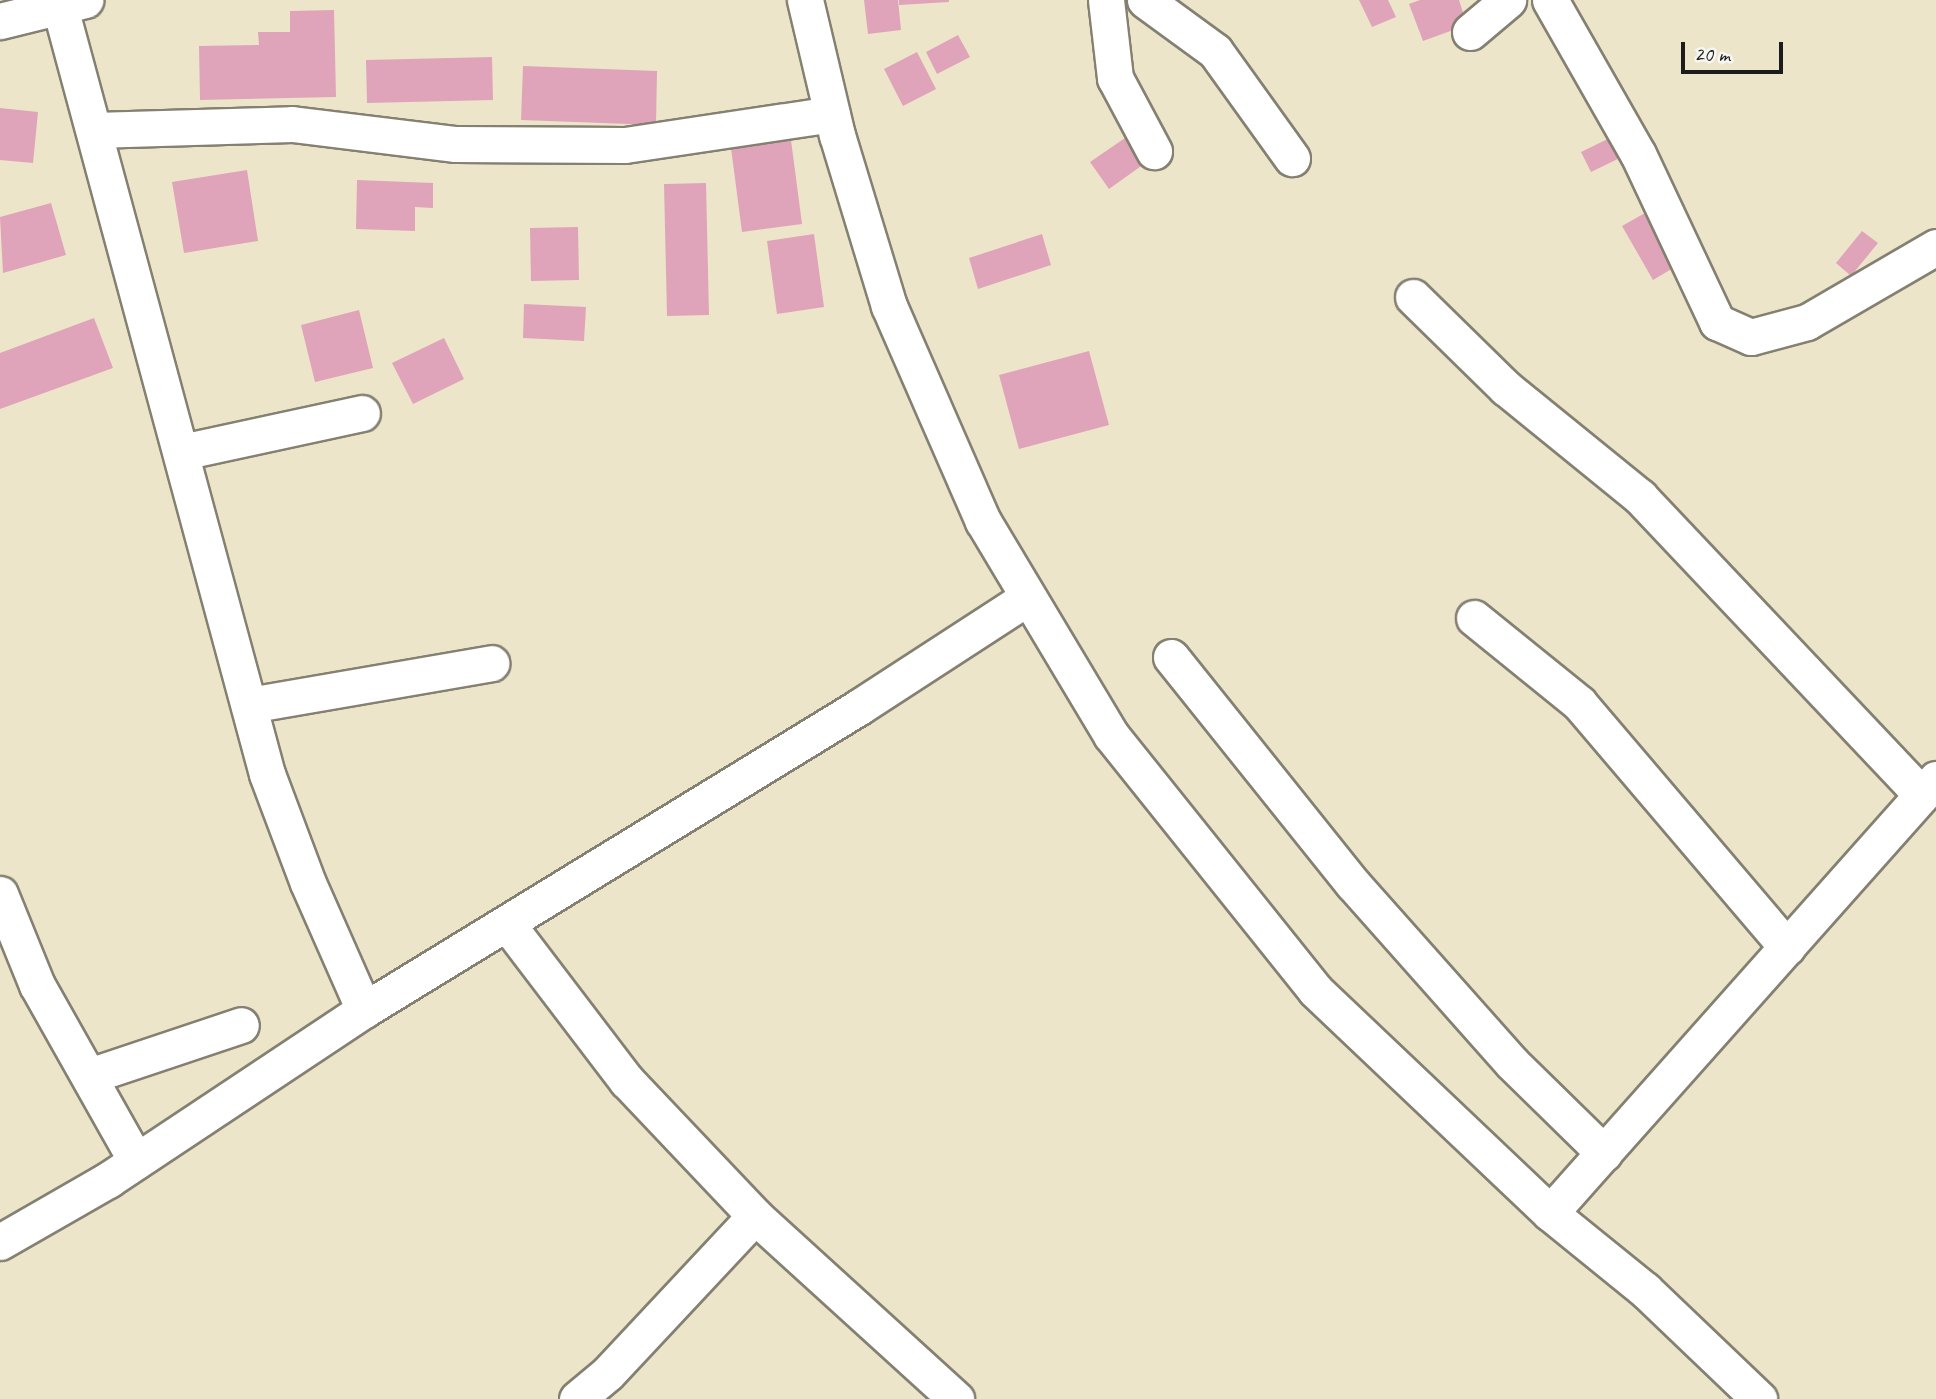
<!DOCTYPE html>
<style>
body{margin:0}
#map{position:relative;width:1936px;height:1399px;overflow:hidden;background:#ede5c9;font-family:Caveat,sans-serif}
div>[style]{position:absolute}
.building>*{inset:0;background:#dfa4b9}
.roads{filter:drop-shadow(2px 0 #848072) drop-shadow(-2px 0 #848072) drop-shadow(0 2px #848072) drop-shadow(0 -2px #848072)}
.street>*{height:35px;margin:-17.5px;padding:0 17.5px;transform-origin:17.5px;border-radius:17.5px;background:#fff}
span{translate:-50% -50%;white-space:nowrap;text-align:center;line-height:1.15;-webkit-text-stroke:5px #f6f6f2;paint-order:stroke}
.scale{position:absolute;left:1681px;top:42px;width:102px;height:32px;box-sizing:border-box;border:4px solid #1c1c1c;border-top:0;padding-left:9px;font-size:21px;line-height:24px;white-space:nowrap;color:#1c1c1c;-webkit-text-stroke:5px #f6f6f2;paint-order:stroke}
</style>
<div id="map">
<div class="building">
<i style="clip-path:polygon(864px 0,898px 0,901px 30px,868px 34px)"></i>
<i style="clip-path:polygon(899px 0,949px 0,949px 2px,899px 5px)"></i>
<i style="clip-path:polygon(1359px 0,1388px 0,1396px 17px,1372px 27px)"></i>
<i style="clip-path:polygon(1420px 0,1459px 0,1467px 25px,1423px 41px,1409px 4px)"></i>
<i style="clip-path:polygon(334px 10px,336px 97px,200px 100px,199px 46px,259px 45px,258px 32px,290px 32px,290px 11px)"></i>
<i style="clip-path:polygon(958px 35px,970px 57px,937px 74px,926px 52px)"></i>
<i style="clip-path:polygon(917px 52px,936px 89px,903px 106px,884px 69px)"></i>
<i style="clip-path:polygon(492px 57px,493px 100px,367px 103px,366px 60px)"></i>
<i style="clip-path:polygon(523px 66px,657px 71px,656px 125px,521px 120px)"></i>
<i style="clip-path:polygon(0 108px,38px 112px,33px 163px,0 160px)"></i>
<i style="clip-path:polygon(1616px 135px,1626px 155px,1591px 172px,1581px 152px)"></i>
<i style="clip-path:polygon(1125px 138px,1144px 164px,1109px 189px,1090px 162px)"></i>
<i style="clip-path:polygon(791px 140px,802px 224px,742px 232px,731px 148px)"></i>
<i style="clip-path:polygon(247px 170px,258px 241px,184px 253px,172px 182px)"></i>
<i style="clip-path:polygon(357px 180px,433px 183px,433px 208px,415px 207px,415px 231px,356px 229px)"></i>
<i style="clip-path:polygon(706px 183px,709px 315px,667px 316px,664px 184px)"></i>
<i style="clip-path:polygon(51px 203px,66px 255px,3px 273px,0 217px)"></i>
<i style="clip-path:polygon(1659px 205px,1690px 258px,1653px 280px,1622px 226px)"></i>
<i style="clip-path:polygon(578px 227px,579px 280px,531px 281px,530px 228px)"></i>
<i style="clip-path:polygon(1862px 231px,1878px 243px,1851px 276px,1836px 263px)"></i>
<i style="clip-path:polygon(814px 234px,824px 307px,777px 314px,767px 241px)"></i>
<i style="clip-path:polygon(1042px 234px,1051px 265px,978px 289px,969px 258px)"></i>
<i style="clip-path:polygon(524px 304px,586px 307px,584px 341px,523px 338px)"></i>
<i style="clip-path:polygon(359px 310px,373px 368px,315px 382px,301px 325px)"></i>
<i style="clip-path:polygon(94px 318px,113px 368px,0 409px,0 353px)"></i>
<i style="clip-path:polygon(444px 338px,464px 379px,413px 404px,392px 363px)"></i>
<i style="clip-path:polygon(1089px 351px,1109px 425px,1019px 449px,999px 375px)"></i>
</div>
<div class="roads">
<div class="street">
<i style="left:58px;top:0;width:802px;rotate:74.89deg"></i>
<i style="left:267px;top:774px;width:116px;rotate:69.4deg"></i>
<i style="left:308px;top:883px;width:139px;rotate:66.2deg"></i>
<i style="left:805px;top:0;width:139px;rotate:76.7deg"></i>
<i style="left:837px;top:135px;width:179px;rotate:73.1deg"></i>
<i style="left:889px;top:306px;width:235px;rotate:66.4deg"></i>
<i style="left:983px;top:521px;width:249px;rotate:59.1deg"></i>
<i style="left:1111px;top:735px;width:327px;rotate:51.3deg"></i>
<i style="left:1315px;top:990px;width:324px;rotate:43.5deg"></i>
<i style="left:1550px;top:1213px;width:122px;rotate:39deg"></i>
<i style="left:1645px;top:1290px;width:158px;rotate:43.7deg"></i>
<i style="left:1106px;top:0;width:79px;rotate:83.4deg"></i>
<i style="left:1115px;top:78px;width:83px;rotate:61.9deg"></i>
<i style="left:1145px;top:0;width:87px;rotate:36.1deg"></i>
<i style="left:1215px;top:51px;width:132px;rotate:54.3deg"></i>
<i style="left:1550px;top:0;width:177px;rotate:60.3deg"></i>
<i style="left:1638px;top:154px;width:186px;rotate:64.8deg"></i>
<i style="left:1717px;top:322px;width:37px;rotate:24deg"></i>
<i style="left:1751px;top:337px;width:58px;rotate:-15deg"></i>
<i style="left:1807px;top:322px;width:149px;rotate:-30.2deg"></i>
<i style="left:0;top:21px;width:88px;rotate:-13.9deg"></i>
<i style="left:1470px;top:32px;width:50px;rotate:-40.1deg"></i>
<i style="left:94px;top:130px;width:198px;rotate:-1.7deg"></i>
<i style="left:292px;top:124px;width:165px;rotate:7deg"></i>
<i style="left:456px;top:144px;width:169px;rotate:0.3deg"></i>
<i style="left:625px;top:145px;width:209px;rotate:-8.5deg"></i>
<i style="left:1413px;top:297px;width:130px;rotate:44.4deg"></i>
<i style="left:1506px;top:388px;width:173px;rotate:39.1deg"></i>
<i style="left:1640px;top:497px;width:410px;rotate:46.6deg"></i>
<i style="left:182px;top:452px;width:184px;rotate:-12.2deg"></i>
<i style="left:1474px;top:618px;width:135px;rotate:39deg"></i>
<i style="left:1579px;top:703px;width:321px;rotate:49.6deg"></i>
<i style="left:1171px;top:657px;width:291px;rotate:51.3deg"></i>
<i style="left:1353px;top:884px;width:239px;rotate:48.4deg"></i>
<i style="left:1512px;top:1063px;width:129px;rotate:44.4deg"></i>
<i style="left:249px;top:705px;width:246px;rotate:-9.8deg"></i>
<i style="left:0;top:894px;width:98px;rotate:67.9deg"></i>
<i style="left:37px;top:985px;width:202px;rotate:60.6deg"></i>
<i style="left:508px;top:925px;width:196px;rotate:52.7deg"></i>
<i style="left:627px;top:1081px;width:186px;rotate:46.5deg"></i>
<i style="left:755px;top:1216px;width:272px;rotate:42.3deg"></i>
<i style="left:89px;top:1076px;width:160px;rotate:-18.5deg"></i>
<i style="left:1550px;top:1213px;width:581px;rotate:-48.35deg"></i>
<i style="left:0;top:1242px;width:125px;rotate:-29.9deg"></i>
<i style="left:108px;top:1180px;width:307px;rotate:-33.6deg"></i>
<i style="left:364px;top:1010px;width:580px;rotate:-31.47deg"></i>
<i style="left:859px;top:707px;width:200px;rotate:-33deg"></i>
<i style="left:577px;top:1399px;width:40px;rotate:-40deg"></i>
<i style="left:608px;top:1373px;width:215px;rotate:-46.9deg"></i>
</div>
</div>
<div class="scale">20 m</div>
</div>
